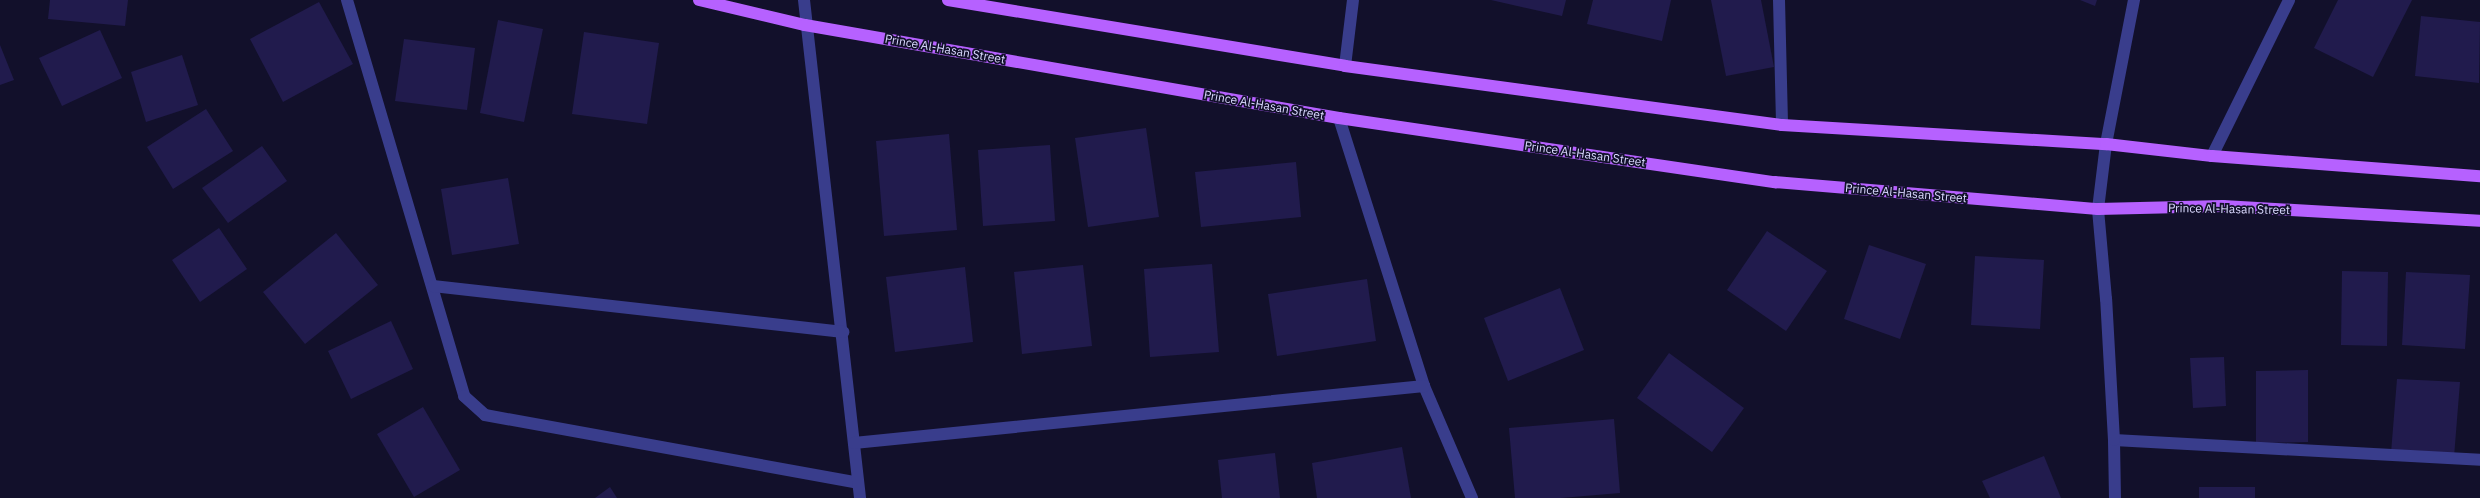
<!DOCTYPE html>
<style>
body{margin:0}
#map{position:relative;width:2480px;height:498px;overflow:hidden;background:#12102b;font-family:"IBM Plex Sans",sans-serif}
div>[style]{position:absolute}
.building>*{inset:0;background:#211b4d}
.street>*{height:12px;margin:-6px;padding:0 6px;transform-origin:6px;border-radius:6px;background:#393d8c}
.primary>*{height:12px;margin:-6px;padding:0 6px;transform-origin:6px;border-radius:6px;background:#b661ff}
span{translate:-50% -50%;white-space:nowrap;text-align:center;line-height:1.15;-webkit-text-stroke:3.5px #12102b;paint-order:stroke}
.street-label{font-size:12px;color:#dbdaff}
</style>
<div id="map">
<div class="building">
<i style="clip-path:polygon(50px 0,128px 0,125px 26px,48px 19px)"></i>
<i style="clip-path:polygon(1491px 0,1566px 0,1562px 16px)"></i>
<i style="clip-path:polygon(1593px 0,1671px 0,1662px 41px,1587px 24px)"></i>
<i style="clip-path:polygon(1711px 0,1761px 0,1774px 67px,1726px 76px)"></i>
<i style="clip-path:polygon(2080px 0,2097px 0,2095px 6px)"></i>
<i style="clip-path:polygon(2338px 0,2412px 0,2373px 77px,2314px 48px)"></i>
<i style="clip-path:polygon(319px 2px,353px 64px,283px 102px,250px 39px)"></i>
<i style="clip-path:polygon(2421px 16px,2480px 22px,2479px 83px,2415px 76px)"></i>
<i style="clip-path:polygon(498px 20px,543px 29px,524px 122px,480px 113px)"></i>
<i style="clip-path:polygon(100px 30px,122px 78px,62px 106px,39px 58px)"></i>
<i style="clip-path:polygon(584px 32px,659px 43px,647px 124px,572px 114px)"></i>
<i style="clip-path:polygon(404px 39px,475px 48px,467px 110px,395px 101px)"></i>
<i style="clip-path:polygon(0 45px,14px 80px,0 85px)"></i>
<i style="clip-path:polygon(182px 55px,198px 105px,146px 122px,131px 72px)"></i>
<i style="clip-path:polygon(206px 109px,233px 151px,173px 189px,147px 147px)"></i>
<i style="clip-path:polygon(1146px 128px,1159px 217px,1088px 227px,1075px 138px)"></i>
<i style="clip-path:polygon(949px 134px,957px 230px,884px 236px,876px 141px)"></i>
<i style="clip-path:polygon(1050px 145px,1055px 221px,983px 226px,978px 150px)"></i>
<i style="clip-path:polygon(262px 146px,287px 181px,228px 223px,202px 188px)"></i>
<i style="clip-path:polygon(1296px 162px,1301px 217px,1201px 227px,1195px 172px)"></i>
<i style="clip-path:polygon(508px 178px,519px 244px,452px 255px,441px 189px)"></i>
<i style="clip-path:polygon(219px 228px,247px 269px,200px 302px,172px 260px)"></i>
<i style="clip-path:polygon(1767px 231px,1827px 271px,1786px 331px,1727px 290px)"></i>
<i style="clip-path:polygon(336px 233px,378px 285px,305px 344px,263px 292px)"></i>
<i style="clip-path:polygon(1869px 245px,1926px 264px,1900px 339px,1844px 319px)"></i>
<i style="clip-path:polygon(1975px 256px,2044px 260px,2040px 329px,1971px 325px)"></i>
<i style="clip-path:polygon(1212px 264px,1219px 352px,1150px 357px,1144px 269px)"></i>
<i style="clip-path:polygon(1083px 265px,1092px 346px,1022px 354px,1014px 272px)"></i>
<i style="clip-path:polygon(965px 267px,973px 342px,895px 352px,886px 277px)"></i>
<i style="clip-path:polygon(2342px 271px,2388px 272px,2387px 346px,2341px 345px)"></i>
<i style="clip-path:polygon(2406px 272px,2470px 275px,2465px 349px,2402px 345px)"></i>
<i style="clip-path:polygon(1367px 279px,1376px 341px,1277px 356px,1268px 294px)"></i>
<i style="clip-path:polygon(1560px 288px,1584px 350px,1508px 381px,1484px 318px)"></i>
<i style="clip-path:polygon(391px 321px,413px 369px,351px 399px,328px 351px)"></i>
<i style="clip-path:polygon(1669px 353px,1744px 408px,1712px 452px,1637px 398px)"></i>
<i style="clip-path:polygon(2224px 357px,2226px 406px,2193px 408px,2190px 358px)"></i>
<i style="clip-path:polygon(2308px 370px,2308px 442px,2256px 443px,2256px 371px)"></i>
<i style="clip-path:polygon(2397px 379px,2460px 382px,2454px 457px,2391px 453px)"></i>
<i style="clip-path:polygon(423px 407px,460px 470px,414px 497px,377px 434px)"></i>
<i style="clip-path:polygon(1614px 419px,1620px 493px,1561px 498px,1515px 498px,1509px 428px)"></i>
<i style="clip-path:polygon(1402px 447px,1411px 498px,1317px 498px,1312px 463px)"></i>
<i style="clip-path:polygon(1275px 453px,1280px 498px,1222px 498px,1218px 460px)"></i>
<i style="clip-path:polygon(2044px 456px,2061px 498px,1990px 498px,1982px 481px)"></i>
<i style="clip-path:polygon(610px 487px,617px 498px,595px 498px)"></i>
<i style="clip-path:polygon(2199px 487px,2255px 487px,2255px 498px,2199px 498px)"></i>
</div>
<div class="street">
<i style="left:347px;top:0;width:413px;rotate:73.5deg"></i>
<i style="left:464px;top:396px;width:28px;rotate:42deg"></i>
<i style="left:485px;top:415px;width:379px;rotate:10.3deg"></i>
<i style="left:804px;top:0;width:501px;rotate:83.58deg"></i>
<i style="left:1779px;top:0;width:125px;rotate:88.6deg"></i>
<i style="left:1345px;top:66px;width:66px;rotate:-83.1deg"></i>
<i style="left:1339px;top:118px;width:281px;rotate:72.4deg"></i>
<i style="left:1424px;top:386px;width:122px;rotate:66.8deg"></i>
<i style="left:2212px;top:156px;width:174px;rotate:-63.7deg"></i>
<i style="left:433px;top:286px;width:413px;rotate:6.4deg"></i>
<i style="left:2114px;top:440px;width:367px;rotate:3.1deg"></i>
<i style="left:854px;top:443px;width:573px;rotate:-5.71deg"></i>
<i style="left:2115px;top:498px;width:58px;rotate:-91deg"></i>
<i style="left:2114px;top:440px;width:141px;rotate:-93.2deg"></i>
<i style="left:2106px;top:299px;width:90px;rotate:-95.1deg"></i>
<i style="left:2098px;top:209px;width:65px;rotate:-83deg"></i>
<i style="left:2106px;top:144px;width:147px;rotate:-79deg"></i>
</div>
<div class="primary">
<i style="left:699px;top:0;width:109px;rotate:13.3deg"></i>
<i style="left:805px;top:25px;width:542px;rotate:9.88deg"></i>
<i style="left:1339px;top:118px;width:441px;rotate:8.4deg"></i>
<i style="left:1775px;top:182px;width:324px;rotate:4.8deg"></i>
<i style="left:2098px;top:209px;width:125px;rotate:-1.4deg"></i>
<i style="left:2223px;top:206px;width:257px;rotate:3.3deg"></i>
<i style="left:948px;top:0;width:402px;rotate:9.4deg"></i>
<i style="left:1345px;top:66px;width:441px;rotate:7.7deg"></i>
<i style="left:1782px;top:125px;width:325px;rotate:3.4deg"></i>
<i style="left:2106px;top:144px;width:107px;rotate:6.5deg"></i>
<i style="left:2212px;top:156px;width:269px;rotate:4.3deg"></i>
</div>
<div class="street-label">
<span style="left:945px;top:49px;rotate:10deg">Prince Al-Hasan Street</span>
<span style="left:1264px;top:105px;rotate:10deg">Prince Al-Hasan Street</span>
<span style="left:1585px;top:154px;rotate:8deg">Prince Al-Hasan Street</span>
<span style="left:1906px;top:193px;rotate:5deg">Prince Al-Hasan Street</span>
<span style="left:2229px;top:209px;rotate:1deg">Prince Al-Hasan Street</span>
</div>
</div>
